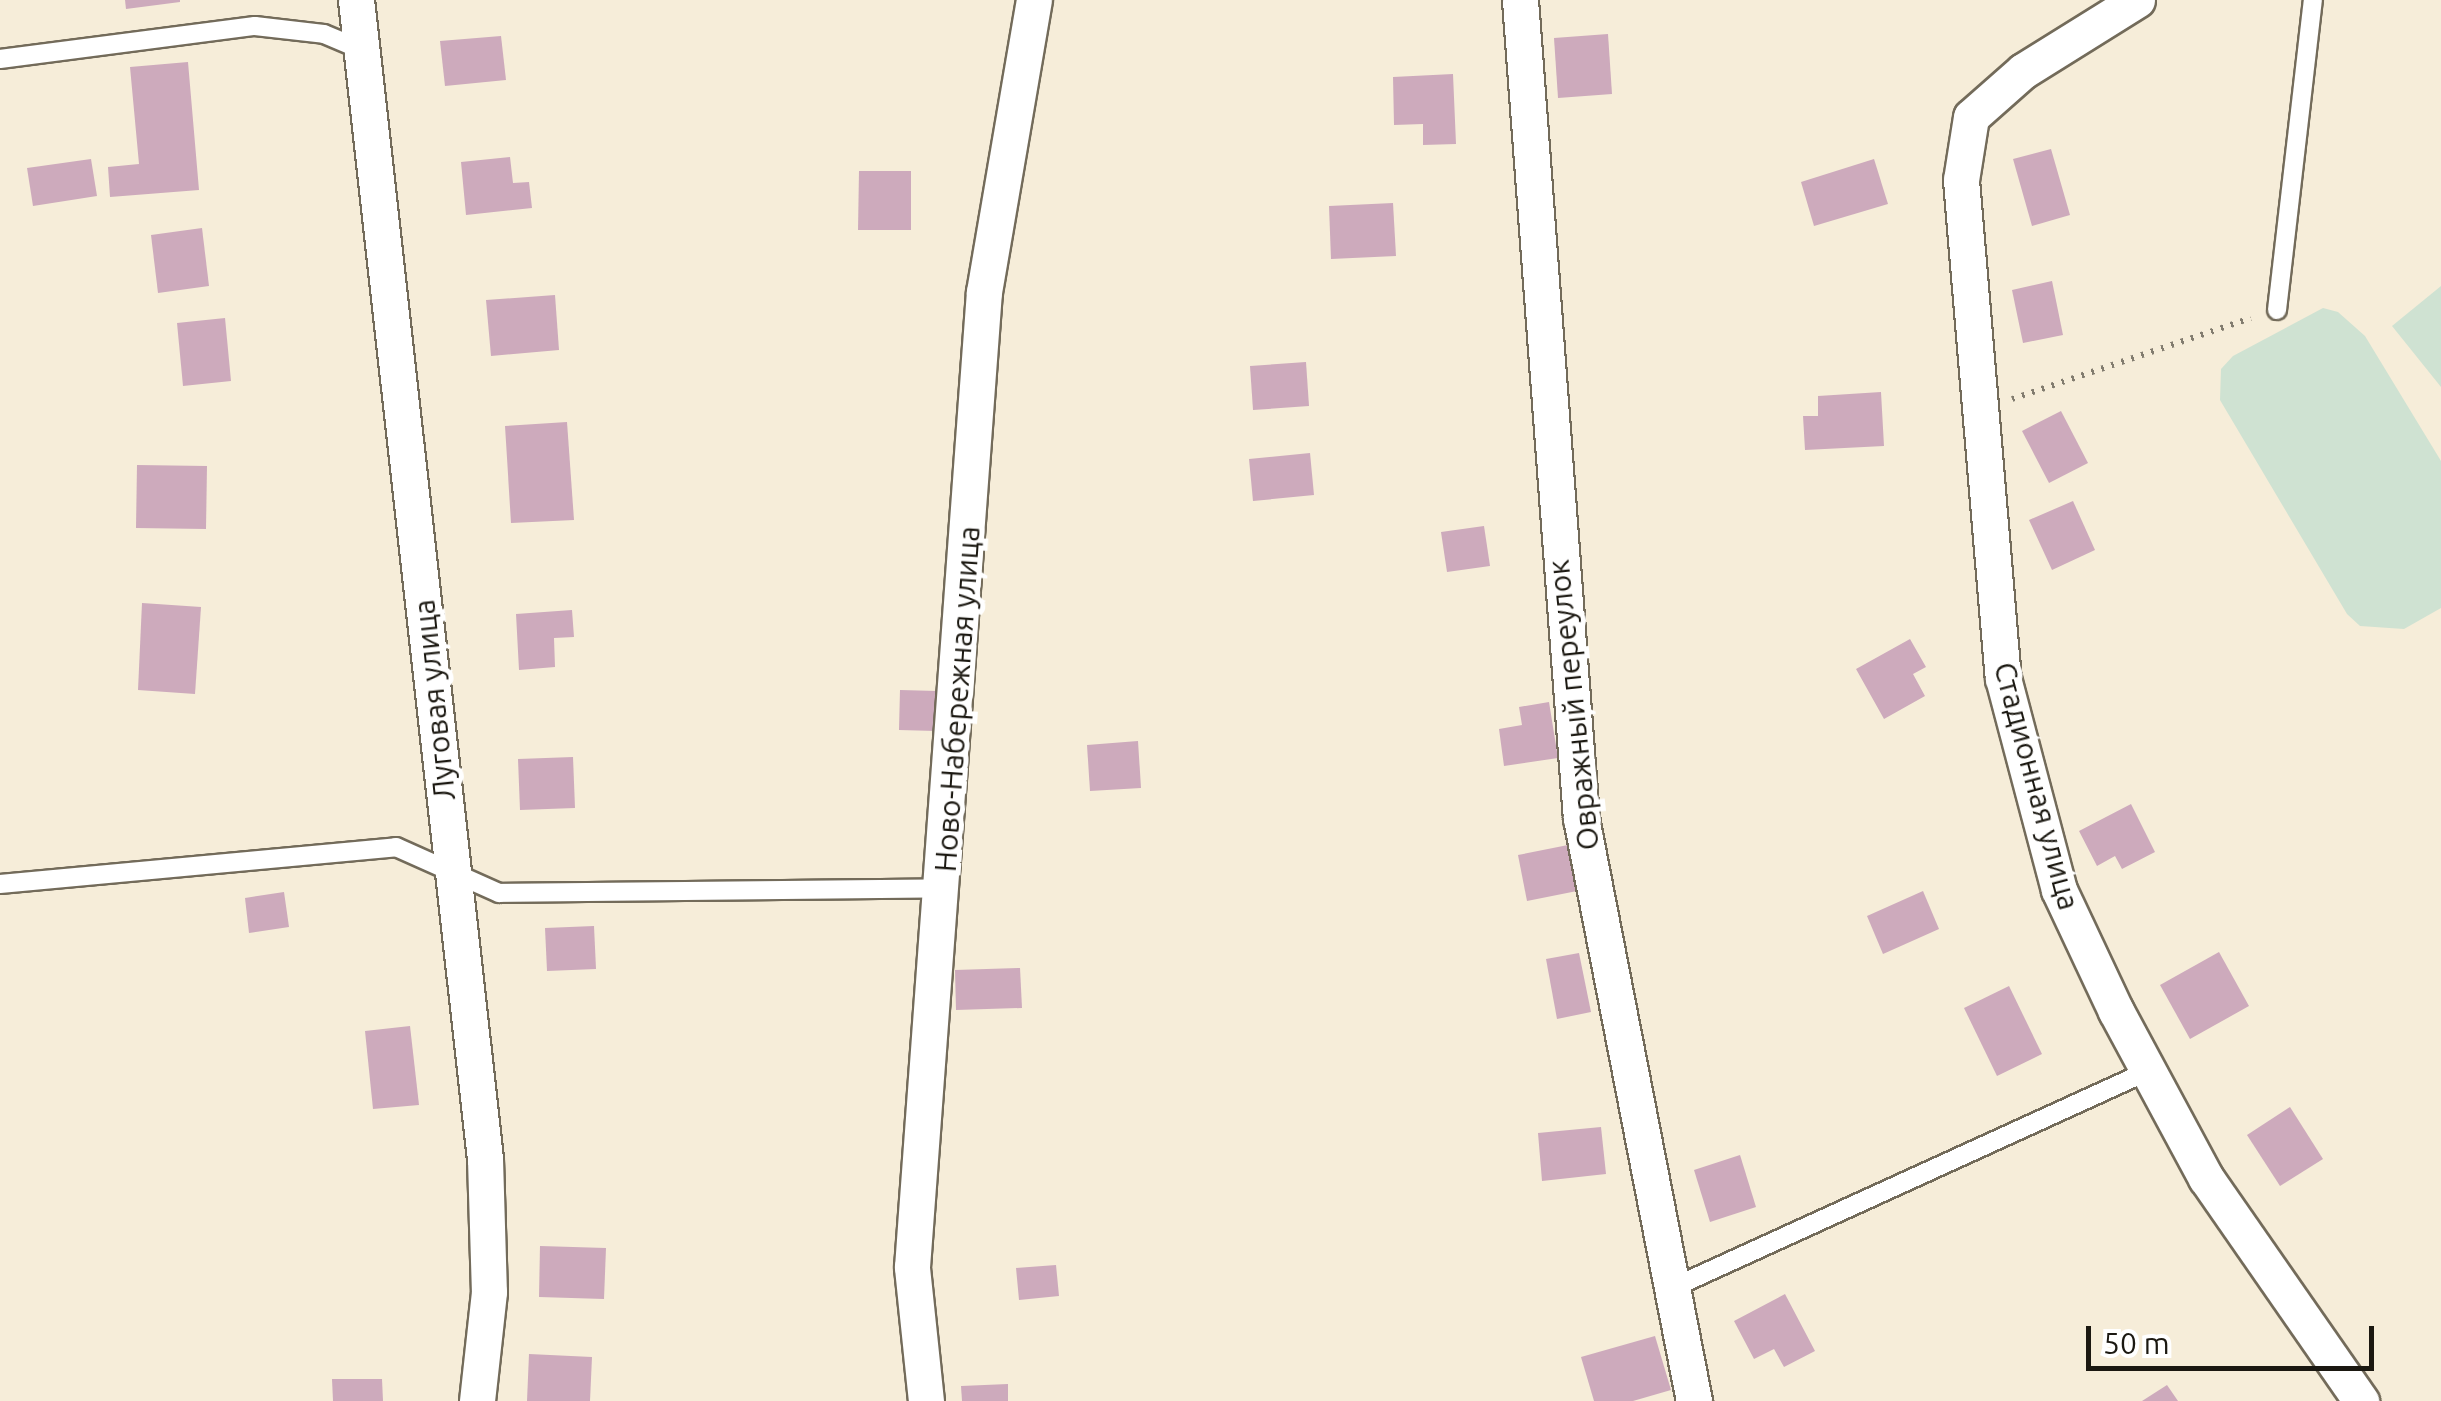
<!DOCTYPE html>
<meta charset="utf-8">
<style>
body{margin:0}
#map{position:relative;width:2441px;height:1401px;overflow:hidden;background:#f6edd9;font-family:Ubuntu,sans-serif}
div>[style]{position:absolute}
.green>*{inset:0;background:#cfe2d2}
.building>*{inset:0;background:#cdaabc}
.path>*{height:6px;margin-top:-3px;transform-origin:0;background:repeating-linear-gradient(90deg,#827c6f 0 2.5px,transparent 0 10.5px)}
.roads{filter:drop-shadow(2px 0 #736b5a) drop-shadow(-2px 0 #736b5a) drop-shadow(0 2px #736b5a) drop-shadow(0 -2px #736b5a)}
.lane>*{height:18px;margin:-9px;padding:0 9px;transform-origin:9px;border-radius:9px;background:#fff}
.street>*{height:35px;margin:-17.5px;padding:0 17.5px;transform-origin:17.5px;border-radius:17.5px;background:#fff}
span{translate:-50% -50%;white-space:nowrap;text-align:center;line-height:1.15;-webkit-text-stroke:10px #fff;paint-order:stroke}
.street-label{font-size:30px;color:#1b1811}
.scale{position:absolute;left:2086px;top:1326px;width:288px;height:45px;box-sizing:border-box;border:5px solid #1b1811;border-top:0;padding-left:12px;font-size:30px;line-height:35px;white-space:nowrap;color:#1b1811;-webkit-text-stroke:8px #fff;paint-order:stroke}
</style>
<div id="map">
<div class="green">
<i style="clip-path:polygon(2441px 286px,2441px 387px,2392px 326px)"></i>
<i style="clip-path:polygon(2323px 308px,2338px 312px,2365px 336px,2441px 461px,2441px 608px,2404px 629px,2360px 626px,2347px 614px,2220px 400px,2221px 369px,2233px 356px)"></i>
</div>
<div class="building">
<i style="clip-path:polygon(125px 0,180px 0,180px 2px,126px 9px)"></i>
<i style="clip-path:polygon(1608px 34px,1612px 94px,1558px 98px,1554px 38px)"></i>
<i style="clip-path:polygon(501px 36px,506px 80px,445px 86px,440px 41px)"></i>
<i style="clip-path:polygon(188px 62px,199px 190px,110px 197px,108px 167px,139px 164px,130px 67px)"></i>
<i style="clip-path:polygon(1453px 74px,1456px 144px,1423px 145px,1423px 124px,1394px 125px,1393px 77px)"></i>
<i style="clip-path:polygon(2051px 149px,2070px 215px,2032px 226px,2013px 159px)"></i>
<i style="clip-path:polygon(510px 157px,513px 183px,529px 182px,532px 208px,466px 215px,461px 162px)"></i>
<i style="clip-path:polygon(91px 159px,97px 196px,33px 206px,27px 168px)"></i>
<i style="clip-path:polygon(1874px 159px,1888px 204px,1814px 226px,1801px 182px)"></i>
<i style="clip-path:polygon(859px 171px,911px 171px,911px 230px,858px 230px)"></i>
<i style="clip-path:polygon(1393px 203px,1396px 256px,1331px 259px,1329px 206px)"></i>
<i style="clip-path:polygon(202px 228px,209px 286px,158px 293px,151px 235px)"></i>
<i style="clip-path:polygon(2052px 281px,2063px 335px,2023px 343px,2012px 290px)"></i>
<i style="clip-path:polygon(555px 295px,559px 350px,491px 356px,486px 300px)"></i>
<i style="clip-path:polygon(225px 318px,231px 381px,183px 386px,177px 323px)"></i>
<i style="clip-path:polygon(1306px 362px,1309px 406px,1253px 410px,1250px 366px)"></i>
<i style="clip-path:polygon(1881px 392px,1884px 446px,1805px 450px,1803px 416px,1818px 416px,1818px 396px)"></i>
<i style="clip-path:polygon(2061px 411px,2088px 463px,2049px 483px,2022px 431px)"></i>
<i style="clip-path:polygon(567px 422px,574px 520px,511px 523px,505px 426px)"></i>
<i style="clip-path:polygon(1310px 453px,1314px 495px,1253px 501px,1249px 459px)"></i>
<i style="clip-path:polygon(137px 465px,207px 466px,206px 529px,136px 528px)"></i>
<i style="clip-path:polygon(2073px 501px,2095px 550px,2052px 570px,2029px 520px)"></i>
<i style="clip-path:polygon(1484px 526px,1490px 566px,1447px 572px,1441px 532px)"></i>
<i style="clip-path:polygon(142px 603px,201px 607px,195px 694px,138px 690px)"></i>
<i style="clip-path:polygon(572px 610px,574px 637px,554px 638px,555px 667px,519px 670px,516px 614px)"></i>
<i style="clip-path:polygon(1910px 639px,1926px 667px,1913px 674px,1925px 696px,1884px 719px,1856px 669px)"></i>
<i style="clip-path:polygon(900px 690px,937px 691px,936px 731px,899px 730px)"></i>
<i style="clip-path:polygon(1549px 702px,1558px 758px,1504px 766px,1499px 729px,1522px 725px,1519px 707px)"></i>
<i style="clip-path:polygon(1138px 741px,1141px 788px,1090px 791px,1087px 745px)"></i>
<i style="clip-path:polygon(573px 757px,575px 808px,520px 810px,518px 759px)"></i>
<i style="clip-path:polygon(2131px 804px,2155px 852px,2122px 869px,2115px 856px,2097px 866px,2079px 831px)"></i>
<i style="clip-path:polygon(1568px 845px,1577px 891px,1527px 901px,1518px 855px)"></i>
<i style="clip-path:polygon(1923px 891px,1939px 929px,1883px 954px,1867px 916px)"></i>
<i style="clip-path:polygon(284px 892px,289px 927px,249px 933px,245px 898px)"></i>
<i style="clip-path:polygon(594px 926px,596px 969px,547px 971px,545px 928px)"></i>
<i style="clip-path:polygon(2219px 952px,2249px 1006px,2190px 1039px,2160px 985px)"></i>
<i style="clip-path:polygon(1579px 953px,1591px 1012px,1557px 1019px,1546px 959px)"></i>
<i style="clip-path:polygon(1020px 968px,1022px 1008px,956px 1010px,955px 970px)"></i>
<i style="clip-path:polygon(2009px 986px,2042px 1054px,1997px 1076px,1964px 1008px)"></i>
<i style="clip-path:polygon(410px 1026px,419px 1105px,373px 1109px,365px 1031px)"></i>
<i style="clip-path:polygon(2290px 1107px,2323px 1159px,2280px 1186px,2247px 1135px)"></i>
<i style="clip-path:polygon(1601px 1127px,1606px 1174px,1542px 1181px,1538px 1133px)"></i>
<i style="clip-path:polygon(1740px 1155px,1756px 1207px,1710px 1222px,1694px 1170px)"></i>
<i style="clip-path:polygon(540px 1246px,606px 1248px,604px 1299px,539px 1297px)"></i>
<i style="clip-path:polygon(1056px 1265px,1059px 1296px,1019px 1300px,1016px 1268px)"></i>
<i style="clip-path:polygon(1785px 1294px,1815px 1351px,1784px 1367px,1774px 1349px,1754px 1359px,1734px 1321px)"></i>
<i style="clip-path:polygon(1655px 1336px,1671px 1390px,1633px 1401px,1594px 1401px,1581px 1357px)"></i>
<i style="clip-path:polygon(529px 1354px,592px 1357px,590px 1401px,527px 1401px)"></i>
<i style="clip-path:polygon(332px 1379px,382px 1379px,383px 1401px,333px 1401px)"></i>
<i style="clip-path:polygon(1008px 1384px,1008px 1401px,962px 1401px,961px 1386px)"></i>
<i style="clip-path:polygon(2167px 1385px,2178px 1401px,2142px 1401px)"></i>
</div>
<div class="path">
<i style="left:2012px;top:399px;width:252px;rotate:-18.7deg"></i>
</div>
<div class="roads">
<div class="lane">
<i style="left:0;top:59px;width:257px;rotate:-7.4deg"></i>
<i style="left:255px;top:26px;width:69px;rotate:6.6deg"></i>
<i style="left:324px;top:34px;width:41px;rotate:22.8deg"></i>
<i style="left:2277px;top:310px;width:312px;rotate:-83.4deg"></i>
<i style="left:0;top:884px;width:398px;rotate:-5.3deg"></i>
<i style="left:396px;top:847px;width:113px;rotate:24.1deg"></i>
<i style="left:499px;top:893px;width:445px;rotate:-0.6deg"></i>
<i style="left:1670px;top:1289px;width:525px;rotate:-24.52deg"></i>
</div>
<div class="street">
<i style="left:356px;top:0;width:1166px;rotate:83.65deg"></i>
<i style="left:485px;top:1159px;width:133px;rotate:88.3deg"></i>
<i style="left:489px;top:1292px;width:110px;rotate:96.3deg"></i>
<i style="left:1520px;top:0;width:820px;rotate:85.74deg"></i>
<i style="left:1581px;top:818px;width:594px;rotate:79.03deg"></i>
<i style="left:2137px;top:0;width:134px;rotate:148.1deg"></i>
<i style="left:2023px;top:71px;width:69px;rotate:138.5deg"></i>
<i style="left:1971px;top:117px;width:64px;rotate:99deg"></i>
<i style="left:1961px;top:180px;width:500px;rotate:85.2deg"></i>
<i style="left:2003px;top:678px;width:219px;rotate:75.2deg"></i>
<i style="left:2059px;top:890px;width:134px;rotate:64.8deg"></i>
<i style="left:2116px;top:1011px;width:190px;rotate:61.7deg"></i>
<i style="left:2206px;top:1178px;width:272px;rotate:55.2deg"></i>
<i style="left:926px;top:1401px;width:135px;rotate:-96deg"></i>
<i style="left:912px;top:1267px;width:978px;rotate:-85.78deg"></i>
<i style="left:984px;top:292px;width:296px;rotate:-80.3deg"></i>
</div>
</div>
<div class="street-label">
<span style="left:957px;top:699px;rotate:-86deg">Ново-Набережная улица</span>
<span style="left:434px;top:700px;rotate:-96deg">Луговая улица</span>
<span style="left:1573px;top:705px;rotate:-96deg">Овражный переулок</span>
<span style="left:2037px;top:786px;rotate:75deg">Стадионная улица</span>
</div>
<div class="scale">50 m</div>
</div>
